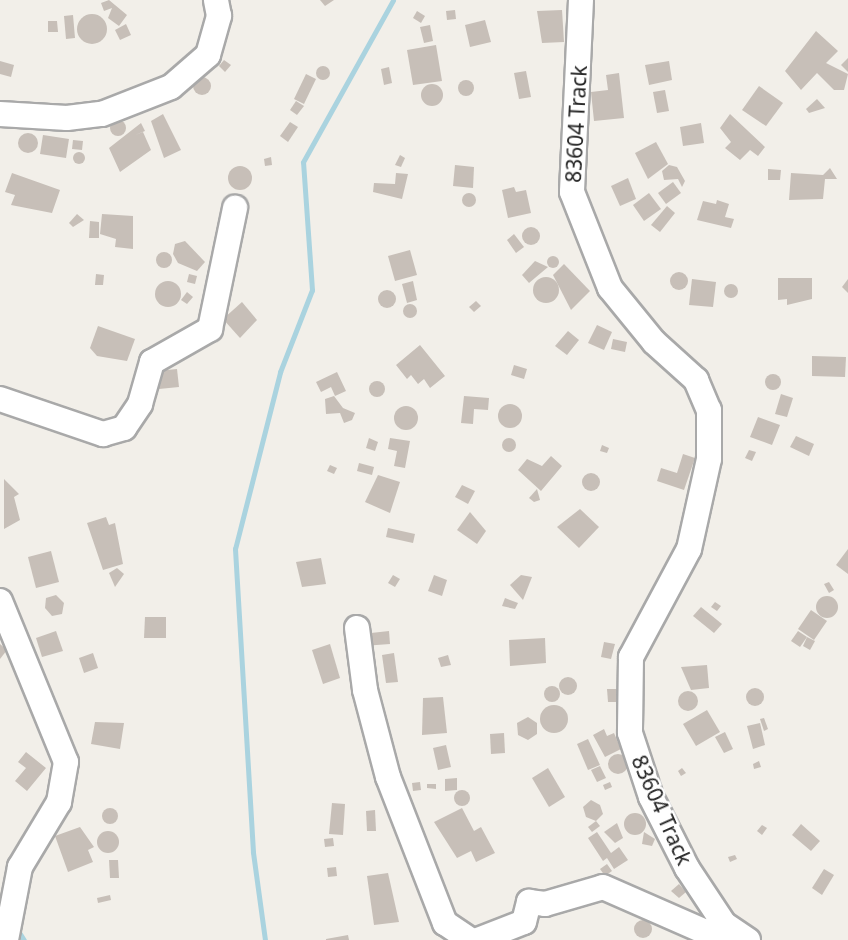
<!DOCTYPE html>
<style>
body{margin:0}
#map{position:relative;width:848px;height:940px;overflow:hidden;background:#f2efe9;font-family:"Noto Sans",sans-serif}
div>[style]{position:absolute}
.stream>*{height:5px;margin:-2.5px;padding:0 2.5px;transform-origin:2.5px;border-radius:2.5px;background:#aad3df}
.building>*{inset:0;background:#c7bfb8}
.round{border-radius:50%}
.roads{filter:drop-shadow(2px 0 #a9a9a9) drop-shadow(-2px 0 #a9a9a9) drop-shadow(0 2px #a9a9a9) drop-shadow(0 -2px #a9a9a9)}
.minor>*{height:24px;margin:-12px;padding:0 12px;transform-origin:12px;border-radius:12px;background:#fff}
span{translate:-50% -50%;white-space:nowrap;text-align:center;line-height:1.15;-webkit-text-stroke:5px #fff;paint-order:stroke}
.street-label{font-size:21px;color:#222}
</style>
<div id="map">
<div class="stream">
<i style="left:17px;top:929px;width:13px;rotate:58deg"></i>
<i style="left:265px;top:940px;width:89px;rotate:-97.8deg"></i>
<i style="left:253px;top:852px;width:304px;rotate:-93.4deg"></i>
<i style="left:235px;top:549px;width:183px;rotate:-75.7deg"></i>
<i style="left:280px;top:372px;width:88px;rotate:-68.7deg"></i>
<i style="left:312px;top:290px;width:128px;rotate:-94deg"></i>
<i style="left:303px;top:162px;width:185px;rotate:-60.9deg"></i>
</div>
<div class="building">
<i style="clip-path:polygon(109px 0,127px 15px,119px 26px,108px 18px,112px 8px,104px 11px,101px 3px)"></i>
<i style="clip-path:polygon(320px 0,334px 0,325px 6px)"></i>
<i style="clip-path:polygon(455px 10px,456px 19px,447px 20px,446px 11px)"></i>
<i style="clip-path:polygon(562px 10px,564px 42px,542px 43px,537px 11px)"></i>
<i style="clip-path:polygon(417px 11px,425px 16px,421px 23px,413px 18px)"></i>
<i class="round" style="left:77px;top:14px;width:30px;height:30px"></i>
<i style="clip-path:polygon(73px 15px,75px 38px,66px 39px,64px 16px)"></i>
<i style="clip-path:polygon(485px 20px,491px 42px,470px 47px,465px 25px)"></i>
<i style="clip-path:polygon(48px 21px,57px 21px,58px 32px,48px 32px)"></i>
<i style="clip-path:polygon(126px 24px,131px 35px,120px 40px,115px 30px)"></i>
<i style="clip-path:polygon(430px 25px,433px 41px,424px 43px,420px 27px)"></i>
<i style="clip-path:polygon(816px 31px,838px 51px,826px 63px,848px 74px,844px 90px,834px 90px,817px 73px,801px 90px,785px 71px)"></i>
<i style="clip-path:polygon(436px 45px,442px 81px,413px 85px,407px 50px)"></i>
<i style="clip-path:polygon(848px 58px,848px 72px,841px 65px)"></i>
<i style="clip-path:polygon(224px 60px,231px 65px,225px 72px,219px 66px)"></i>
<i style="clip-path:polygon(0 61px,14px 65px,11px 77px,0 74px)"></i>
<i style="clip-path:polygon(669px 61px,672px 80px,649px 85px,645px 65px)"></i>
<i class="round" style="left:316px;top:66px;width:14px;height:14px"></i>
<i style="clip-path:polygon(389px 67px,392px 83px,384px 85px,381px 69px)"></i>
<i style="clip-path:polygon(526px 71px,531px 97px,519px 99px,514px 73px)"></i>
<i style="clip-path:polygon(619px 73px,624px 118px,594px 121px,591px 92px,608px 90px,606px 75px)"></i>
<i style="clip-path:polygon(306px 74px,316px 79px,304px 104px,294px 99px)"></i>
<i class="round" style="left:193px;top:77px;width:18px;height:18px"></i>
<i class="round" style="left:458px;top:80px;width:16px;height:16px"></i>
<i class="round" style="left:421px;top:84px;width:22px;height:22px"></i>
<i style="clip-path:polygon(759px 86px,783px 103px,766px 126px,742px 110px)"></i>
<i style="clip-path:polygon(665px 90px,669px 111px,657px 113px,653px 92px)"></i>
<i style="clip-path:polygon(817px 99px,825px 108px,809px 113px,806px 109px)"></i>
<i style="clip-path:polygon(296px 101px,304px 106px,297px 115px,290px 110px)"></i>
<i style="clip-path:polygon(163px 114px,181px 150px,164px 158px,151px 121px)"></i>
<i style="clip-path:polygon(730px 114px,765px 147px,758px 156px,750px 150px,740px 160px,725px 148px,731px 142px,720px 128px)"></i>
<i class="round" style="left:110px;top:120px;width:16px;height:16px"></i>
<i style="clip-path:polygon(290px 122px,298px 127px,288px 142px,280px 136px)"></i>
<i style="clip-path:polygon(141px 123px,145px 131px,135px 135px,143px 132px,151px 150px,120px 172px,109px 148px)"></i>
<i style="clip-path:polygon(701px 123px,704px 143px,683px 146px,680px 127px)"></i>
<i class="round" style="left:18px;top:133px;width:20px;height:20px"></i>
<i style="clip-path:polygon(43px 135px,69px 139px,66px 158px,40px 154px)"></i>
<i style="clip-path:polygon(73px 140px,83px 141px,82px 150px,72px 149px)"></i>
<i style="clip-path:polygon(656px 142px,668px 164px,648px 179px,635px 153px)"></i>
<i class="round" style="left:73px;top:152px;width:12px;height:12px"></i>
<i style="clip-path:polygon(400px 155px,405px 158px,401px 167px,395px 165px)"></i>
<i style="clip-path:polygon(271px 157px,272px 165px,265px 166px,264px 159px)"></i>
<i style="clip-path:polygon(455px 165px,474px 167px,473px 188px,453px 186px)"></i>
<i style="clip-path:polygon(669px 165px,677px 167px,685px 181px,682px 187px,678px 179px,664px 180px,662px 171px)"></i>
<i class="round" style="left:228px;top:166px;width:24px;height:24px"></i>
<i style="clip-path:polygon(830px 168px,837px 179px,825px 179px,823px 199px,789px 200px,791px 173px,823px 175px)"></i>
<i style="clip-path:polygon(768px 169px,781px 170px,780px 180px,768px 180px)"></i>
<i style="clip-path:polygon(12px 173px,60px 190px,52px 213px,11px 205px,15px 195px,5px 192px)"></i>
<i style="clip-path:polygon(396px 173px,408px 174px,402px 199px,373px 192px,374px 183px,395px 184px)"></i>
<i style="clip-path:polygon(628px 178px,636px 199px,620px 206px,611px 186px)"></i>
<i style="clip-path:polygon(673px 182px,681px 193px,666px 204px,658px 193px)"></i>
<i style="clip-path:polygon(514px 187px,516px 192px,526px 190px,531px 213px,508px 218px,502px 190px)"></i>
<i style="clip-path:polygon(649px 193px,661px 209px,644px 221px,633px 205px)"></i>
<i class="round" style="left:462px;top:193px;width:14px;height:14px"></i>
<i style="clip-path:polygon(717px 200px,729px 204px,725px 217px,734px 219px,731px 228px,697px 220px,703px 201px,716px 204px)"></i>
<i style="clip-path:polygon(667px 206px,675px 213px,660px 232px,651px 225px)"></i>
<i style="clip-path:polygon(77px 214px,84px 220px,73px 227px,69px 223px)"></i>
<i style="clip-path:polygon(102px 214px,133px 216px,133px 249px,115px 247px,116px 239px,100px 234px)"></i>
<i style="clip-path:polygon(90px 221px,99px 222px,99px 238px,89px 238px)"></i>
<i class="round" style="left:522px;top:227px;width:18px;height:18px"></i>
<i style="clip-path:polygon(514px 234px,524px 247px,516px 253px,507px 240px)"></i>
<i style="clip-path:polygon(185px 241px,205px 262px,197px 271px,178px 263px,173px 254px,175px 244px)"></i>
<i style="clip-path:polygon(410px 250px,417px 275px,395px 281px,388px 256px)"></i>
<i class="round" style="left:156px;top:252px;width:16px;height:16px"></i>
<i class="round" style="left:547px;top:256px;width:12px;height:12px"></i>
<i style="clip-path:polygon(535px 261px,548px 267px,529px 283px,522px 275px)"></i>
<i style="clip-path:polygon(564px 264px,590px 291px,571px 310px,553px 275px)"></i>
<i class="round" style="left:670px;top:272px;width:18px;height:18px"></i>
<i style="clip-path:polygon(96px 274px,104px 275px,103px 285px,95px 285px)"></i>
<i style="clip-path:polygon(189px 274px,197px 276px,195px 284px,187px 282px)"></i>
<i class="round" style="left:533px;top:277px;width:26px;height:26px"></i>
<i style="clip-path:polygon(778px 278px,812px 278px,812px 299px,787px 305px,787px 299px,778px 300px)"></i>
<i style="clip-path:polygon(692px 279px,716px 282px,713px 307px,689px 305px)"></i>
<i style="clip-path:polygon(848px 279px,848px 293px,842px 287px)"></i>
<i style="clip-path:polygon(413px 281px,417px 300px,407px 303px,402px 284px)"></i>
<i class="round" style="left:155px;top:281px;width:26px;height:26px"></i>
<i class="round" style="left:724px;top:284px;width:14px;height:14px"></i>
<i class="round" style="left:378px;top:290px;width:18px;height:18px"></i>
<i style="clip-path:polygon(187px 292px,193px 297px,187px 304px,181px 300px)"></i>
<i style="clip-path:polygon(476px 301px,481px 306px,474px 312px,469px 307px)"></i>
<i style="clip-path:polygon(242px 302px,257px 320px,240px 338px,223px 319px)"></i>
<i class="round" style="left:403px;top:304px;width:14px;height:14px"></i>
<i style="clip-path:polygon(597px 325px,612px 332px,604px 350px,588px 343px)"></i>
<i style="clip-path:polygon(98px 326px,135px 339px,127px 361px,97px 356px,90px 348px)"></i>
<i style="clip-path:polygon(568px 331px,579px 340px,567px 355px,555px 346px)"></i>
<i style="clip-path:polygon(613px 339px,627px 342px,625px 352px,611px 349px)"></i>
<i style="clip-path:polygon(420px 345px,445px 376px,430px 388px,424px 379px,418px 384px,411px 375px,407px 379px,396px 365px)"></i>
<i style="clip-path:polygon(812px 356px,846px 357px,845px 377px,812px 376px)"></i>
<i style="clip-path:polygon(514px 365px,527px 369px,524px 379px,511px 375px)"></i>
<i style="clip-path:polygon(177px 369px,179px 387px,159px 389px,157px 371px)"></i>
<i style="clip-path:polygon(337px 372px,346px 391px,335px 396px,331px 387px,321px 392px,316px 382px)"></i>
<i class="round" style="left:765px;top:374px;width:16px;height:16px"></i>
<i class="round" style="left:369px;top:381px;width:16px;height:16px"></i>
<i style="clip-path:polygon(781px 394px,793px 398px,787px 417px,775px 414px)"></i>
<i style="clip-path:polygon(334px 396px,343px 408px,355px 413px,352px 420px,344px 423px,340px 413px,326px 414px,325px 399px)"></i>
<i style="clip-path:polygon(464px 396px,489px 398px,488px 410px,474px 409px,473px 424px,461px 423px)"></i>
<i class="round" style="left:498px;top:404px;width:24px;height:24px"></i>
<i class="round" style="left:394px;top:406px;width:24px;height:24px"></i>
<i style="clip-path:polygon(758px 417px,780px 425px,772px 445px,750px 437px)"></i>
<i style="clip-path:polygon(796px 436px,814px 444px,809px 456px,790px 447px)"></i>
<i style="clip-path:polygon(369px 438px,378px 442px,375px 451px,366px 448px)"></i>
<i style="clip-path:polygon(390px 438px,410px 441px,405px 468px,394px 466px,397px 451px,388px 449px)"></i>
<i class="round" style="left:502px;top:438px;width:14px;height:14px"></i>
<i style="clip-path:polygon(602px 445px,609px 448px,607px 453px,600px 451px)"></i>
<i style="clip-path:polygon(749px 450px,756px 452px,752px 461px,745px 458px)"></i>
<i style="clip-path:polygon(683px 454px,695px 458px,684px 490px,657px 481px,661px 468px,677px 473px)"></i>
<i style="clip-path:polygon(551px 456px,562px 466px,541px 491px,518px 470px,527px 459px,542px 466px)"></i>
<i style="clip-path:polygon(359px 463px,374px 467px,372px 475px,357px 471px)"></i>
<i style="clip-path:polygon(330px 465px,337px 468px,334px 474px,327px 471px)"></i>
<i class="round" style="left:582px;top:473px;width:18px;height:18px"></i>
<i style="clip-path:polygon(378px 475px,400px 482px,390px 513px,365px 502px)"></i>
<i style="clip-path:polygon(4px 479px,19px 494px,14px 497px,20px 520px,4px 529px)"></i>
<i style="clip-path:polygon(462px 485px,475px 491px,468px 504px,455px 497px)"></i>
<i style="clip-path:polygon(537px 489px,540px 500px,534px 502px,529px 498px)"></i>
<i style="clip-path:polygon(580px 509px,599px 527px,579px 548px,557px 527px)"></i>
<i style="clip-path:polygon(470px 512px,486px 531px,477px 544px,457px 530px)"></i>
<i style="clip-path:polygon(106px 517px,109px 525px,115px 523px,123px 564px,103px 570px,87px 523px)"></i>
<i style="clip-path:polygon(388px 528px,415px 534px,413px 543px,386px 537px)"></i>
<i style="clip-path:polygon(848px 549px,848px 574px,836px 565px)"></i>
<i style="clip-path:polygon(51px 551px,59px 582px,36px 588px,28px 557px)"></i>
<i style="clip-path:polygon(321px 558px,326px 584px,302px 587px,296px 562px)"></i>
<i style="clip-path:polygon(117px 568px,124px 574px,115px 587px,109px 573px)"></i>
<i style="clip-path:polygon(393px 575px,400px 579px,395px 587px,388px 583px)"></i>
<i style="clip-path:polygon(434px 575px,447px 580px,442px 596px,428px 591px)"></i>
<i style="clip-path:polygon(521px 575px,532px 577px,523px 600px,510px 585px)"></i>
<i style="clip-path:polygon(829px 582px,834px 590px,829px 593px,824px 584px)"></i>
<i style="clip-path:polygon(56px 595px,64px 603px,62px 614px,52px 616px,45px 608px,46px 598px)"></i>
<i class="round" style="left:816px;top:596px;width:22px;height:22px"></i>
<i style="clip-path:polygon(505px 598px,518px 603px,515px 609px,502px 606px)"></i>
<i style="clip-path:polygon(715px 602px,721px 606px,717px 611px,711px 607px)"></i>
<i style="clip-path:polygon(701px 607px,722px 624px,714px 633px,693px 616px)"></i>
<i style="clip-path:polygon(811px 610px,827px 621px,814px 640px,798px 629px)"></i>
<i style="clip-path:polygon(145px 617px,166px 617px,166px 638px,144px 638px)"></i>
<i style="clip-path:polygon(56px 631px,63px 651px,42px 657px,36px 638px)"></i>
<i style="clip-path:polygon(389px 631px,390px 644px,363px 646px,362px 634px)"></i>
<i style="clip-path:polygon(798px 631px,807px 637px,800px 647px,791px 641px)"></i>
<i style="clip-path:polygon(807px 637px,815px 641px,810px 650px,803px 646px)"></i>
<i style="clip-path:polygon(545px 638px,546px 663px,510px 666px,509px 640px)"></i>
<i style="clip-path:polygon(604px 642px,615px 644px,611px 659px,601px 657px)"></i>
<i style="clip-path:polygon(0 644px,7px 650px,0 659px)"></i>
<i style="clip-path:polygon(330px 644px,340px 678px,323px 684px,312px 650px)"></i>
<i style="clip-path:polygon(93px 653px,98px 668px,84px 673px,79px 658px)"></i>
<i style="clip-path:polygon(394px 653px,398px 682px,386px 683px,382px 655px)"></i>
<i style="clip-path:polygon(448px 655px,451px 665px,441px 667px,438px 658px)"></i>
<i style="clip-path:polygon(707px 665px,709px 688px,691px 690px,681px 667px)"></i>
<i class="round" style="left:559px;top:677px;width:18px;height:18px"></i>
<i class="round" style="left:544px;top:686px;width:16px;height:16px"></i>
<i class="round" style="left:746px;top:688px;width:18px;height:18px"></i>
<i style="clip-path:polygon(607px 689px,619px 689px,619px 702px,608px 702px)"></i>
<i class="round" style="left:678px;top:691px;width:20px;height:20px"></i>
<i style="clip-path:polygon(443px 697px,447px 733px,422px 735px,423px 698px)"></i>
<i class="round" style="left:540px;top:705px;width:28px;height:28px"></i>
<i style="clip-path:polygon(707px 710px,720px 732px,696px 746px,683px 724px)"></i>
<i style="clip-path:polygon(528px 717px,537px 723px,537px 734px,528px 740px,518px 735px,517px 723px)"></i>
<i style="clip-path:polygon(764px 718px,768px 729px,764px 731px,760px 719px)"></i>
<i style="clip-path:polygon(95px 722px,124px 723px,120px 749px,91px 744px)"></i>
<i style="clip-path:polygon(760px 723px,765px 745px,753px 749px,747px 726px)"></i>
<i style="clip-path:polygon(604px 729px,607px 736px,614px 733px,621px 749px,605px 757px,593px 735px)"></i>
<i style="clip-path:polygon(725px 732px,733px 749px,724px 753px,715px 737px)"></i>
<i style="clip-path:polygon(504px 733px,505px 753px,491px 754px,490px 734px)"></i>
<i style="clip-path:polygon(588px 739px,600px 765px,588px 770px,577px 744px)"></i>
<i style="clip-path:polygon(446px 745px,451px 767px,438px 770px,433px 748px)"></i>
<i style="clip-path:polygon(26px 752px,46px 768px,27px 791px,15px 781px,26px 768px,18px 762px)"></i>
<i class="round" style="left:608px;top:754px;width:20px;height:20px"></i>
<i style="clip-path:polygon(759px 761px,761px 767px,754px 769px,753px 764px)"></i>
<i style="clip-path:polygon(600px 766px,606px 778px,597px 782px,591px 770px)"></i>
<i style="clip-path:polygon(548px 768px,565px 797px,549px 807px,532px 778px)"></i>
<i style="clip-path:polygon(682px 768px,686px 773px,681px 776px,678px 771px)"></i>
<i style="clip-path:polygon(457px 778px,457px 790px,445px 791px,445px 779px)"></i>
<i style="clip-path:polygon(420px 782px,421px 790px,413px 791px,412px 783px)"></i>
<i style="clip-path:polygon(610px 782px,612px 787px,605px 790px,603px 785px)"></i>
<i style="clip-path:polygon(427px 784px,436px 784px,436px 789px,427px 788px)"></i>
<i class="round" style="left:454px;top:790px;width:16px;height:16px"></i>
<i style="clip-path:polygon(591px 800px,600px 805px,603px 814px,596px 821px,586px 817px,583px 807px)"></i>
<i style="clip-path:polygon(332px 803px,345px 804px,343px 835px,329px 834px)"></i>
<i style="clip-path:polygon(462px 808px,474px 831px,481px 827px,495px 853px,476px 862px,471px 851px,457px 858px,434px 822px)"></i>
<i class="round" style="left:102px;top:808px;width:16px;height:16px"></i>
<i style="clip-path:polygon(375px 810px,376px 831px,367px 831px,366px 811px)"></i>
<i class="round" style="left:624px;top:813px;width:22px;height:22px"></i>
<i style="clip-path:polygon(596px 821px,600px 826px,592px 832px,588px 827px)"></i>
<i style="clip-path:polygon(617px 823px,623px 838px,615px 843px,604px 832px)"></i>
<i style="clip-path:polygon(801px 824px,820px 841px,811px 851px,792px 835px)"></i>
<i style="clip-path:polygon(762px 825px,767px 828px,762px 835px,757px 831px)"></i>
<i style="clip-path:polygon(80px 827px,94px 847px,88px 850px,93px 862px,68px 872px,55px 836px)"></i>
<i class="round" style="left:97px;top:831px;width:22px;height:22px"></i>
<i style="clip-path:polygon(597px 832px,611px 853px,619px 847px,628px 860px,614px 869px,607px 858px,603px 861px,588px 838px)"></i>
<i style="clip-path:polygon(644px 832px,655px 839px,652px 846px,642px 844px)"></i>
<i style="clip-path:polygon(333px 838px,334px 846px,325px 847px,324px 839px)"></i>
<i style="clip-path:polygon(735px 855px,737px 859px,730px 862px,728px 857px)"></i>
<i style="clip-path:polygon(109px 860px,118px 860px,119px 878px,110px 878px)"></i>
<i style="clip-path:polygon(607px 864px,612px 871px,605px 876px,600px 869px)"></i>
<i style="clip-path:polygon(336px 867px,337px 876px,328px 877px,327px 868px)"></i>
<i style="clip-path:polygon(824px 869px,834px 875px,822px 895px,812px 888px)"></i>
<i style="clip-path:polygon(388px 873px,399px 922px,374px 925px,367px 876px)"></i>
<i style="clip-path:polygon(679px 884px,686px 892px,679px 898px,671px 891px)"></i>
<i style="clip-path:polygon(110px 895px,111px 900px,98px 903px,97px 898px)"></i>
<i class="round" style="left:634px;top:920px;width:18px;height:18px"></i>
<i style="clip-path:polygon(348px 935px,349px 940px,326px 940px,326px 939px)"></i>
</div>
<div class="roads">
<div class="minor">
<i style="left:581px;top:0;width:192px;rotate:92.7deg"></i>
<i style="left:572px;top:192px;width:103px;rotate:68.4deg"></i>
<i style="left:610px;top:288px;width:70px;rotate:50.8deg"></i>
<i style="left:654px;top:342px;width:57px;rotate:42.1deg"></i>
<i style="left:696px;top:380px;width:33px;rotate:67deg"></i>
<i style="left:709px;top:410px;width:49px;rotate:90deg"></i>
<i style="left:709px;top:459px;width:92px;rotate:102.5deg"></i>
<i style="left:689px;top:549px;width:123px;rotate:118.2deg"></i>
<i style="left:631px;top:657px;width:76px;rotate:90.8deg"></i>
<i style="left:630px;top:733px;width:67px;rotate:71.8deg"></i>
<i style="left:651px;top:797px;width:80px;rotate:63.1deg"></i>
<i style="left:687px;top:868px;width:67px;rotate:56.5deg"></i>
<i style="left:724px;top:924px;width:29px;rotate:34deg"></i>
<i style="left:0;top:114px;width:67px;rotate:3.4deg"></i>
<i style="left:67px;top:118px;width:35px;rotate:-7deg"></i>
<i style="left:102px;top:114px;width:74px;rotate:-21.4deg"></i>
<i style="left:171px;top:87px;width:49px;rotate:-40.9deg"></i>
<i style="left:208px;top:55px;width:41px;rotate:-74.2deg"></i>
<i style="left:219px;top:16px;width:16px;rotate:-101deg"></i>
<i style="left:0;top:399px;width:109px;rotate:18.8deg"></i>
<i style="left:103px;top:434px;width:22px;rotate:-16deg"></i>
<i style="left:124px;top:428px;width:29px;rotate:-56deg"></i>
<i style="left:140px;top:404px;width:44px;rotate:-74.1deg"></i>
<i style="left:152px;top:362px;width:67px;rotate:-29.6deg"></i>
<i style="left:210px;top:329px;width:124px;rotate:-78.3deg"></i>
<i style="left:0;top:601px;width:174px;rotate:67.7deg"></i>
<i style="left:66px;top:762px;width:41px;rotate:99.9deg"></i>
<i style="left:59px;top:802px;width:76px;rotate:121deg"></i>
<i style="left:20px;top:867px;width:74px;rotate:100.9deg"></i>
<i style="left:357px;top:628px;width:63px;rotate:82.6deg"></i>
<i style="left:365px;top:690px;width:90px;rotate:75.2deg"></i>
<i style="left:388px;top:777px;width:157px;rotate:68.7deg"></i>
<i style="left:445px;top:923px;width:30px;rotate:34deg"></i>
<i style="left:478px;top:940px;width:49px;rotate:-21.4deg"></i>
<i style="left:524px;top:922px;width:21px;rotate:-76deg"></i>
<i style="left:529px;top:902px;width:16px;rotate:7deg"></i>
<i style="left:545px;top:904px;width:60px;rotate:-16.3deg"></i>
<i style="left:603px;top:887px;width:109px;rotate:23.7deg"></i>
<i style="left:703px;top:931px;width:33px;rotate:5deg"></i>
</div>
</div>
<div class="street-label">
<span style="left:576px;top:124px;rotate:-87deg">83604 Track</span>
<span style="left:662px;top:810px;rotate:66deg">83604 Track</span>
</div>
</div>
